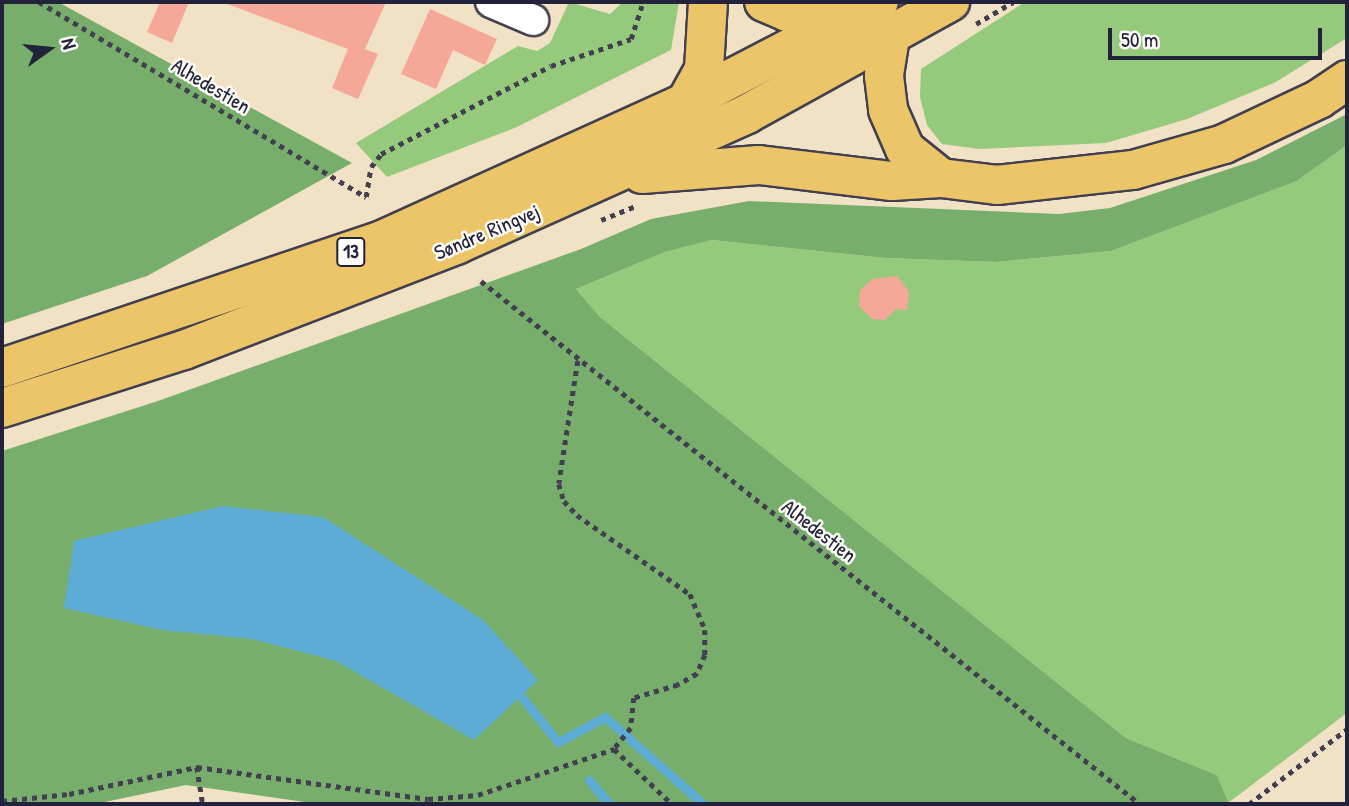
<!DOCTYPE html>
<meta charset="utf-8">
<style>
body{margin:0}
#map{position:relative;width:1349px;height:806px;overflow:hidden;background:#f2e2c5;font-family:"Patrick Hand",sans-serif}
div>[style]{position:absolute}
.green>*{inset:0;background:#95ca7c}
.forest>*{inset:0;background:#78ae6c}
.water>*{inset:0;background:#5cacd6}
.stream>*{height:9px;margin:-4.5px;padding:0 4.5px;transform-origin:4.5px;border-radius:4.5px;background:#5cacd6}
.building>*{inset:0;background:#f5a898}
.path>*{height:4.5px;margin-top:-2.25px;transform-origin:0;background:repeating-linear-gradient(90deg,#413f50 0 5px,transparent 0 10px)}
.roads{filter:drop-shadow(2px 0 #413f50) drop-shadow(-2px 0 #413f50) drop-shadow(0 2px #413f50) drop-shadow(0 -2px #413f50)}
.street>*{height:30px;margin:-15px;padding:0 15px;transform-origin:15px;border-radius:15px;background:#fff}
.primary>*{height:38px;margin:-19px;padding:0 19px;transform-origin:19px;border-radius:19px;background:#ecc569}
span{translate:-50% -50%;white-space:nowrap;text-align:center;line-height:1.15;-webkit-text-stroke:5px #fdfcf7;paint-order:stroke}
.shield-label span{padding:2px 5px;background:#fdfcf7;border:2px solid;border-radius:5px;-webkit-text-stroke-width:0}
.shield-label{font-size:19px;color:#22223b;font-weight:700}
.street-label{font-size:21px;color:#22223b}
.frame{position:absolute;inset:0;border:4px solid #22223b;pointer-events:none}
.north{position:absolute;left:14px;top:14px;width:70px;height:70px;-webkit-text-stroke:5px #fdfcf7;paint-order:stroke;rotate:75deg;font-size:19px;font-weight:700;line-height:28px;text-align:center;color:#22223b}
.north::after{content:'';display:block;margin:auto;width:24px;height:32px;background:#22223b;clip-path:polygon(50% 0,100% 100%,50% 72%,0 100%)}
.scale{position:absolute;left:1108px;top:28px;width:214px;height:32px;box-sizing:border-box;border:4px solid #22223b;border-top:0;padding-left:9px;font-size:21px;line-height:24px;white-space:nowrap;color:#22223b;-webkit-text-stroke:5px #fdfcf7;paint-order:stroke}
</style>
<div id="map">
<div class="green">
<i style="clip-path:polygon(569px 2px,610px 14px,623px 2px,679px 2px,671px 50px,517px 127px,387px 177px,356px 143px,518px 46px,537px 51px,550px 43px)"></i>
<i style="clip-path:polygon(1025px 2px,1347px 2px,1347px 38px,1274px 83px,1187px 119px,1106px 143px,979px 149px,942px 144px,927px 125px,920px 97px,921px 69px)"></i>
<i style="clip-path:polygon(1347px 145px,1347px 713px,1228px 803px,1217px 775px,1126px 738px,600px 317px,576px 289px,665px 252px,712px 240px,885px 258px,996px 262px,1111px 251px,1297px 181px)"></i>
</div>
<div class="forest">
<i style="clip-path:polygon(2px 2px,58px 2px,352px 163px,147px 276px,2px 324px)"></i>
<i style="clip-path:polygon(1347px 114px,1347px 145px,1297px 181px,1111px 251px,996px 262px,885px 258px,712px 240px,665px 252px,576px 289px,600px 317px,1126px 738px,1217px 775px,1229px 804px,319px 804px,186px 785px,95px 804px,2px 804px,2px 451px,158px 401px,581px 249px,651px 219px,749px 201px,1059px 214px,1110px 208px,1256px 160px)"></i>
</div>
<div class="water">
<i style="clip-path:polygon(223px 506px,323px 517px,483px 620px,538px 680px,474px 740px,336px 661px,252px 639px,162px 630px,64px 608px,74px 541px)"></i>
</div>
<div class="stream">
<i style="left:521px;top:696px;width:59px;rotate:51.2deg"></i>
<i style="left:558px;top:742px;width:53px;rotate:-28deg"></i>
<i style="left:605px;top:717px;width:131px;rotate:41.6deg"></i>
<i style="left:589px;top:780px;width:31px;rotate:50deg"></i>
</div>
<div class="building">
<i style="clip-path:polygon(160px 2px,189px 2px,172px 43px,147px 32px)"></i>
<i style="clip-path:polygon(222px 2px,386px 2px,365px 49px,378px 54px,358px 99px,332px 88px,348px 49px)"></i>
<i style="clip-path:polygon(430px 9px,497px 39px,485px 65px,453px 50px,436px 89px,401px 74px)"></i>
<i style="clip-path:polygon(897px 276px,909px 292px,907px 310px,896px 309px,885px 320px,872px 319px,859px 306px,860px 290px,873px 279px)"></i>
</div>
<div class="path">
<i style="left:39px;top:2px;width:381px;rotate:30.8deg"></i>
<i style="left:366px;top:197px;width:30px;rotate:-81deg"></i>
<i style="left:371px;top:167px;width:16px;rotate:-52deg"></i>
<i style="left:381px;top:154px;width:191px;rotate:-27.4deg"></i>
<i style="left:551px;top:66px;width:84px;rotate:-18.6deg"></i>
<i style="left:631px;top:39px;width:39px;rotate:-72deg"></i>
<i style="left:976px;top:24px;width:43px;rotate:-30.7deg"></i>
<i style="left:601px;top:220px;width:37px;rotate:-22deg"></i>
<i style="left:481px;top:281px;width:841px;rotate:38.44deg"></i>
<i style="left:578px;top:361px;width:124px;rotate:98.8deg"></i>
<i style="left:559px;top:484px;width:18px;rotate:74deg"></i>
<i style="left:564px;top:501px;width:19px;rotate:47deg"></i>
<i style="left:577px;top:515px;width:138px;rotate:35deg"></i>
<i style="left:690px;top:594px;width:39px;rotate:67deg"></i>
<i style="left:705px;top:630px;width:25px;rotate:90deg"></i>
<i style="left:705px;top:655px;width:21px;rotate:113deg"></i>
<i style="left:697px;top:674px;width:22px;rotate:150deg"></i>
<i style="left:678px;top:685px;width:46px;rotate:163.5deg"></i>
<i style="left:634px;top:698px;width:30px;rotate:96deg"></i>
<i style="left:631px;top:728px;width:27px;rotate:129deg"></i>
<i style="left:197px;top:767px;width:37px;rotate:81deg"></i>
<i style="left:2px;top:801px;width:67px;rotate:-6deg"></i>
<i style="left:69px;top:794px;width:131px;rotate:-11.9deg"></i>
<i style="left:197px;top:767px;width:233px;rotate:7.9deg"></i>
<i style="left:428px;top:799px;width:50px;rotate:-4.6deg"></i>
<i style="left:478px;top:795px;width:144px;rotate:-18.7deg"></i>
<i style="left:614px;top:749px;width:80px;rotate:43.5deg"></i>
<i style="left:1249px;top:804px;width:123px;rotate:-37.4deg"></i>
</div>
<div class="roads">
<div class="street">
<i style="left:491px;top:2px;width:46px;rotate:23.2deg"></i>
</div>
<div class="primary">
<i style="left:764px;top:2px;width:25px;rotate:23deg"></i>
<i style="left:787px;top:12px;width:64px;rotate:4.5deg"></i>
<i style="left:890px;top:37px;width:39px;rotate:99deg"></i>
<i style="left:884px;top:76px;width:34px;rotate:83deg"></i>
<i style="left:888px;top:110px;width:43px;rotate:66.4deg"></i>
<i style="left:905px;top:149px;width:46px;rotate:38.9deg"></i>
<i style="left:686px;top:102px;width:38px;rotate:-61deg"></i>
<i style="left:704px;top:69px;width:67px;rotate:-86.6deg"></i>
<i style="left:642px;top:174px;width:117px;rotate:-4.4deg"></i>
<i style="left:759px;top:165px;width:134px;rotate:6.9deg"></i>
<i style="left:892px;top:181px;width:49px;rotate:-3.5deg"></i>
<i style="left:941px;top:178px;width:56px;rotate:7.1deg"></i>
<i style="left:997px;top:185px;width:137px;rotate:-6.3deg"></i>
<i style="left:1133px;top:170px;width:95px;rotate:-15.9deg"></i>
<i style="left:1224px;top:144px;width:105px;rotate:-25.3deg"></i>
<i style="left:1319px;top:99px;width:34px;rotate:-34deg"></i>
<i style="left:2px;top:368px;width:399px;rotate:-18.6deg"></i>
<i style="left:380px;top:241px;width:336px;rotate:-24.4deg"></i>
<i style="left:686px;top:102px;width:217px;rotate:-27.4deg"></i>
<i style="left:2px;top:408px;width:191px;rotate:-17.7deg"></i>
<i style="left:184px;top:350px;width:292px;rotate:-21.1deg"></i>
<i style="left:456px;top:245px;width:319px;rotate:-24.2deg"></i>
<i style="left:747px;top:114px;width:232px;rotate:-28.9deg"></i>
</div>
</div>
<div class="shield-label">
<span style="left:351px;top:252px">13</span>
</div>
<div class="street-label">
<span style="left:211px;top:86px;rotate:31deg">Alhedestien</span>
<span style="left:487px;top:232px;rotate:-23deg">Søndre Ringvej</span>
<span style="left:819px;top:531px;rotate:38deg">Alhedestien</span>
</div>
<div class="frame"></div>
<div class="north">N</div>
<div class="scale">50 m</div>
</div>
